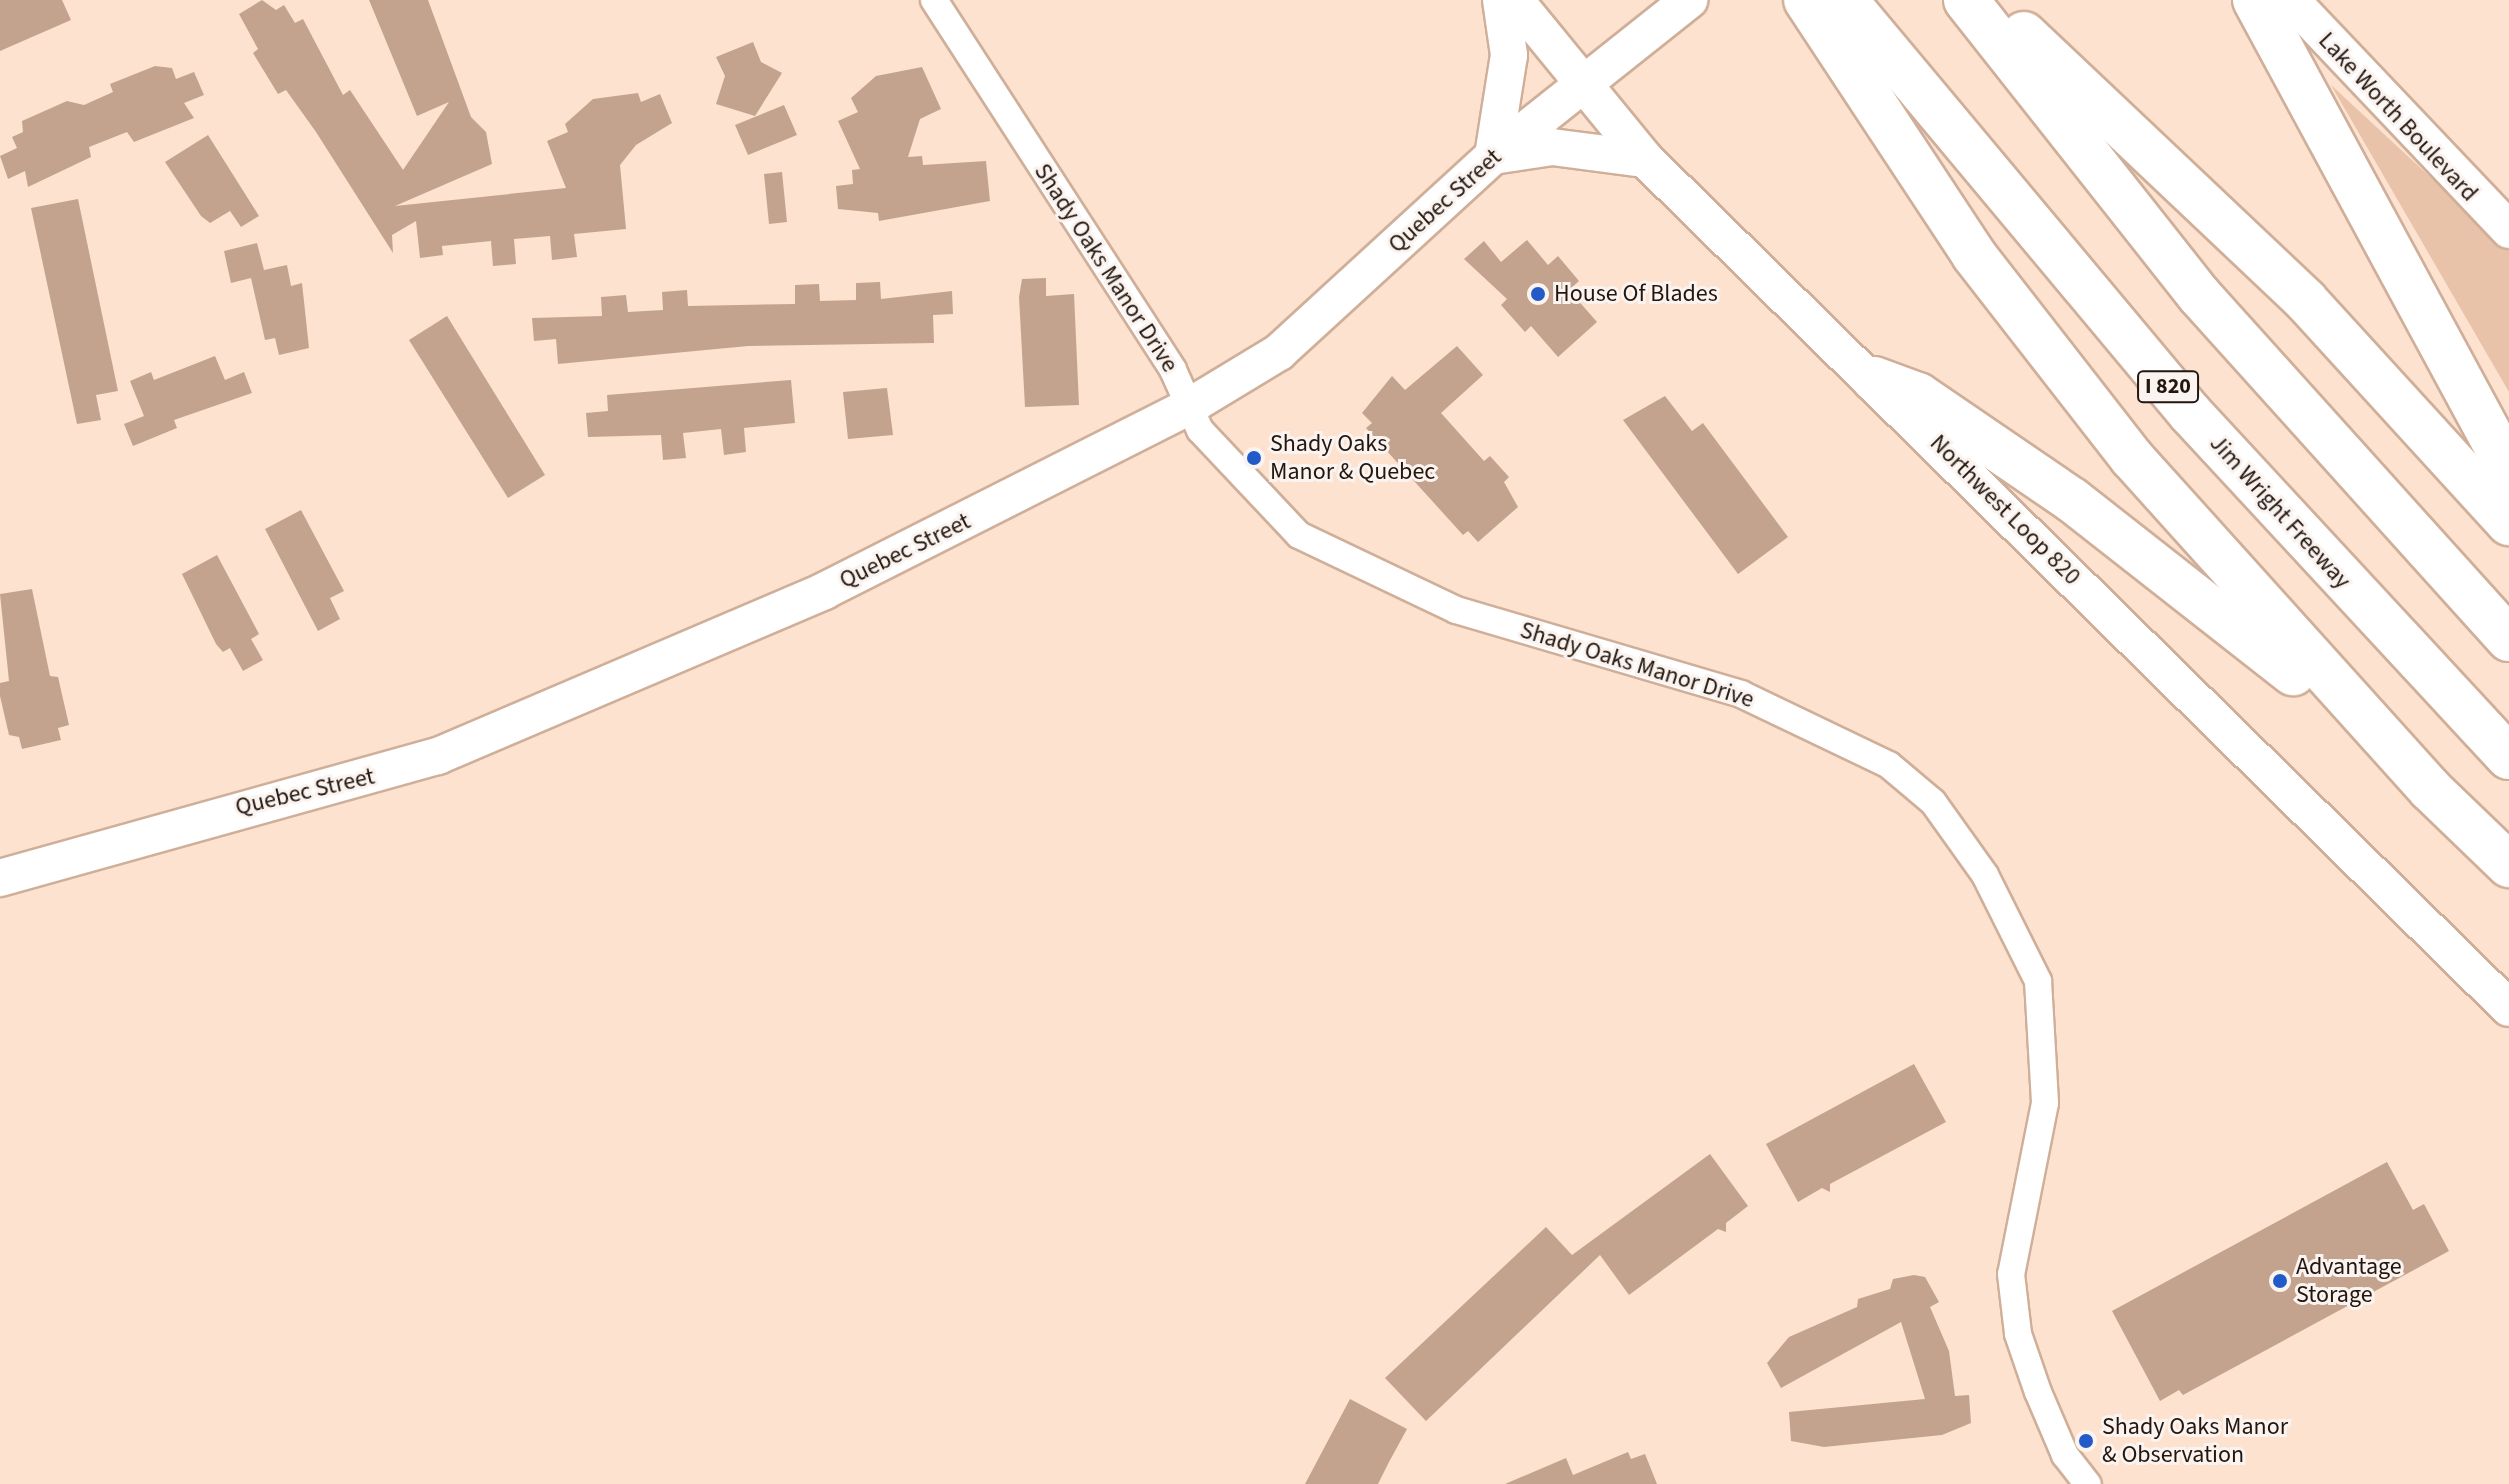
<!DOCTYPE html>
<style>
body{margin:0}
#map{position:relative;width:2509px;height:1484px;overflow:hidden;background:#fce2cf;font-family:"Source Sans 3",sans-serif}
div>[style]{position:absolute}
.green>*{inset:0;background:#e8c2a9}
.building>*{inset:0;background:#c3a38e}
.roads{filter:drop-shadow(2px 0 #cfaf99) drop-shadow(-2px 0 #cfaf99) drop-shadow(0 2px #cfaf99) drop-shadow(0 -2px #cfaf99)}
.street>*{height:26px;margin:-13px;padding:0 13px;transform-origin:13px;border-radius:13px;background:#fff}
.secondary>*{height:36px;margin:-18px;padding:0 18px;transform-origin:18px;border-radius:18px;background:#fff}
.highway>*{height:44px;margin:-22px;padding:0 22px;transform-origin:22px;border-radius:22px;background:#fff}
.dots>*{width:22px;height:22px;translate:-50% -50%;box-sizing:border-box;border:4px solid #faf3ef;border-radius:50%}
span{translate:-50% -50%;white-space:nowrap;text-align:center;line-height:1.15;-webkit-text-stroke:6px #faf3ef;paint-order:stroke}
.shield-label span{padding:2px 6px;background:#faf3ef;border:2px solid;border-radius:6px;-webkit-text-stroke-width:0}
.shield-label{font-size:22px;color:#22160e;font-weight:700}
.street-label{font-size:24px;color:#22160e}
.poi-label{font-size:24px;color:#22160e}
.left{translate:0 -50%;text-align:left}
</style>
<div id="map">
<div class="green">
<i style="clip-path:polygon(2331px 85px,2509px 250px,2509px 392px)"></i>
</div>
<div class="building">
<i style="clip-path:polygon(0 0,62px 0,71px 20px,0 51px)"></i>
<i style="clip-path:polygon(262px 0,276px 10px,284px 5px,295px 23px,303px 19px,343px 95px,350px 90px,403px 170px,449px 102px,417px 116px,369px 0,428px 0,471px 117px,486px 132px,492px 164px,395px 206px,566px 188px,547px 141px,568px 132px,565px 124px,593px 99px,638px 93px,641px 102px,660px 94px,672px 123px,636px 145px,620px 165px,626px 229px,574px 234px,577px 257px,552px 260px,550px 236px,514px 239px,516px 264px,493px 266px,491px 241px,442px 246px,443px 255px,420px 258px,416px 221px,392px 235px,393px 253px,316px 132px,286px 90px,278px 94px,253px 53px,258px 49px,239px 14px)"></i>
<i style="clip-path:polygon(753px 42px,761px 62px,782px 73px,755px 116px,716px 104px,725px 76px,716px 57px)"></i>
<i style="clip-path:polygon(155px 66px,172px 68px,176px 79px,194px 72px,204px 95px,184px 103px,194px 118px,134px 142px,127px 132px,89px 147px,91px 157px,28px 187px,25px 171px,8px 179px,0 156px,17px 148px,12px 137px,23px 132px,22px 121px,67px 101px,84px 105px,113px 92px,110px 84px)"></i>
<i style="clip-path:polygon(922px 67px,941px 109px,920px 119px,908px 157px,922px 156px,923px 165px,986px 161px,990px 201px,879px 221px,878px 213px,838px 209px,836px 186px,853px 184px,852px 170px,860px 169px,838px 121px,858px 112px,851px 98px,876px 76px)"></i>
<i style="clip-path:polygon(784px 105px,797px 135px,748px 155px,735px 125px)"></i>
<i style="clip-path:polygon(208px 135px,259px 216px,241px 227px,230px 211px,210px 223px,201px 216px,165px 162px)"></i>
<i style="clip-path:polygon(782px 172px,787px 222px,769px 224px,764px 174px)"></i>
<i style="clip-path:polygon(78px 199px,118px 391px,96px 395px,101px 420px,77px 424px,31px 208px)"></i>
<i style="clip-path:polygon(1527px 240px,1548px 265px,1558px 256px,1579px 281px,1569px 290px,1597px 322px,1558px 357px,1531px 326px,1525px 332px,1501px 305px,1507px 299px,1464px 259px,1484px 241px,1501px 262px)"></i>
<i style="clip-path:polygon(257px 243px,264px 270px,287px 265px,291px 286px,302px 283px,309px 348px,279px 355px,275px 338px,265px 340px,251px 278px,231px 283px,224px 251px)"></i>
<i style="clip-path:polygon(1046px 278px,1046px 296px,1074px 294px,1079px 405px,1025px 407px,1019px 297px,1022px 279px)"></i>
<i style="clip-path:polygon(880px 282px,881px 299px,952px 291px,953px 314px,933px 315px,934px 343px,748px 346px,558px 364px,556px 339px,534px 341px,532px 318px,602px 316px,601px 297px,626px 295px,628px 312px,663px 310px,662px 292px,687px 290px,688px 306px,795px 304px,795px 285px,819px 284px,820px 301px,856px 300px,856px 283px)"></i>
<i style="clip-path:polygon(447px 316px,545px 475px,508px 498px,409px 340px)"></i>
<i style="clip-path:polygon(1457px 346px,1483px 375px,1441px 413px,1484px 461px,1490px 456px,1509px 477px,1504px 482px,1518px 507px,1478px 542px,1468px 531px,1463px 535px,1366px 428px,1372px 423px,1362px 413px,1392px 376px,1405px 390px)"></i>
<i style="clip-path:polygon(215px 356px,225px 380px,244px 372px,252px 393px,174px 420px,177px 428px,133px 446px,124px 424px,144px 416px,130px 381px,151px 372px,154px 380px)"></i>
<i style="clip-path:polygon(791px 380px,795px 423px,744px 428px,746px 452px,724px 455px,721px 429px,683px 433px,686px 458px,663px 460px,661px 435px,588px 437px,586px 413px,608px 411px,607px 395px)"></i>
<i style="clip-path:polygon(887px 388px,893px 435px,848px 439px,843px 392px)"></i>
<i style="clip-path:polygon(1665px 396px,1692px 431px,1703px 423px,1788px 537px,1738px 574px,1623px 420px)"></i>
<i style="clip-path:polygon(301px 510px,344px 591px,330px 598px,340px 619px,318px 631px,265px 529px)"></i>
<i style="clip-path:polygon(217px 555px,259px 634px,251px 639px,263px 660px,243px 671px,230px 648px,223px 652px,216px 644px,182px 574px)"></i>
<i style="clip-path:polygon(32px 589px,50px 676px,58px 677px,69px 725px,58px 728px,61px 740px,22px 749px,19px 737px,9px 735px,0 696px,0 683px,9px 681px,0 594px)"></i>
<i style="clip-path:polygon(1914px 1064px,1946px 1122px,1830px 1184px,1830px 1192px,1822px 1188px,1798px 1202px,1766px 1144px)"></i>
<i style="clip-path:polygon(1710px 1154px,1748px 1206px,1726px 1223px,1726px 1232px,1718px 1229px,1629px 1295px,1600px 1255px,1426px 1421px,1385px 1378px,1546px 1227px,1572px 1255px)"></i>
<i style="clip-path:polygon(2387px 1162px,2413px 1210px,2424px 1204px,2449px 1251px,2183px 1395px,2179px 1390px,2160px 1401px,2112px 1311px)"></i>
<i style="clip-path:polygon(1914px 1275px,1925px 1277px,1939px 1302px,1930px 1307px,1949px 1351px,1955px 1396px,1969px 1395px,1971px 1423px,1942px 1435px,1824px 1447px,1791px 1441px,1789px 1412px,1925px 1399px,1901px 1322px,1781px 1388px,1767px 1363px,1789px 1337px,1857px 1307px,1858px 1299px,1890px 1289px,1893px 1279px)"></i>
<i style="clip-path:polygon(1350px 1399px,1407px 1429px,1389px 1462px,1378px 1484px,1305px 1484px)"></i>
<i style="clip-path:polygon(1628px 1452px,1631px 1459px,1645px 1454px,1657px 1484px,1505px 1484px,1566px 1458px,1573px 1475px)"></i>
</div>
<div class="roads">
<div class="street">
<i style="left:934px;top:0;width:440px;rotate:57.1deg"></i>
<i style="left:1173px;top:370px;width:66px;rotate:65.8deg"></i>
<i style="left:1200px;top:430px;width:144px;rotate:46.7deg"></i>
<i style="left:1299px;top:535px;width:174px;rotate:25.5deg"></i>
<i style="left:1456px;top:610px;width:297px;rotate:16.4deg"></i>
<i style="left:1741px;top:694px;width:164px;rotate:25.6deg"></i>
<i style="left:1889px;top:765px;width:57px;rotate:40.1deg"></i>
<i style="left:1933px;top:802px;width:90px;rotate:54.5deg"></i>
<i style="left:1985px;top:875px;width:119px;rotate:63.4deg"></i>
<i style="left:2038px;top:981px;width:122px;rotate:86.7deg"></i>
<i style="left:2045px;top:1103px;width:174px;rotate:101.2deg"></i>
<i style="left:2011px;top:1274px;width:60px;rotate:83.3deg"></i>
<i style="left:2018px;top:1334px;width:61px;rotate:71deg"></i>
<i style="left:2038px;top:1392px;width:69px;rotate:66.8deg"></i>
<i style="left:2065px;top:1455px;width:37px;rotate:52deg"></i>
</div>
<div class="secondary">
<i style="left:1501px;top:0;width:56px;rotate:81.7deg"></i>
<i style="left:1509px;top:55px;width:102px;rotate:99deg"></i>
<i style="left:1493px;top:156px;width:60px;rotate:-8.7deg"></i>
<i style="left:1552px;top:147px;width:94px;rotate:7.4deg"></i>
<i style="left:1515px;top:0;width:205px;rotate:50.7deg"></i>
<i style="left:1645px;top:159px;width:1211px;rotate:44.5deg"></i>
<i style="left:2291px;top:0;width:317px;rotate:46.5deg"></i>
<i style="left:0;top:878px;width:455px;rotate:-15.6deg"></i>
<i style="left:438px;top:756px;width:420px;rotate:-23.1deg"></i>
<i style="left:824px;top:591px;width:410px;rotate:-26.8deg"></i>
<i style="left:1190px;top:406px;width:104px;rotate:-31.2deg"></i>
<i style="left:1279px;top:352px;width:290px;rotate:-42.5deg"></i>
<i style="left:1493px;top:156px;width:251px;rotate:-38.5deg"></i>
</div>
<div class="highway">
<i style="left:1806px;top:0;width:305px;rotate:56.6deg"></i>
<i style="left:1974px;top:255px;width:257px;rotate:52.1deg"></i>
<i style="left:2132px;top:458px;width:445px;rotate:48deg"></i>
<i style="left:2430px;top:789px;width:110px;rotate:43.9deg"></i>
<i style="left:1845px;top:0;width:538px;rotate:50.13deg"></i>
<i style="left:2190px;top:413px;width:469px;rotate:47.2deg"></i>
<i style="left:1966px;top:0;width:376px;rotate:51.7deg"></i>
<i style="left:2199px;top:295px;width:463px;rotate:48deg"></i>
<i style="left:2255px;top:0;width:534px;rotate:61.61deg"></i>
<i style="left:2024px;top:34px;width:388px;rotate:43.4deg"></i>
<i style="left:2306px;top:301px;width:301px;rotate:47.6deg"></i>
<i style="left:1874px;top:379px;width:47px;rotate:20deg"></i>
<i style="left:1918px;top:395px;width:186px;rotate:34.3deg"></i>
<i style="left:2072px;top:500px;width:281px;rotate:38.1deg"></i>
</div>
</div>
<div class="dots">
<i style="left:1538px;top:294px;background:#225bc8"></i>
<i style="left:1254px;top:458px;background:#225bc8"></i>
<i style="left:2280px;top:1281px;background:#225bc8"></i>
<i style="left:2086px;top:1441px;background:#225bc8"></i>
</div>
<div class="shield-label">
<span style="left:2168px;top:387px">I 820</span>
</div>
<div class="street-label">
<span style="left:2398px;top:117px;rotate:47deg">Lake Worth Boulevard</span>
<span style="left:1445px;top:201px;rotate:-42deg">Quebec Street</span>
<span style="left:1106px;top:268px;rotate:57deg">Shady Oaks Manor Drive</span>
<span style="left:2005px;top:510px;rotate:45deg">Northwest Loop 820</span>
<span style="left:2280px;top:512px;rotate:48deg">Jim Wright Freeway</span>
<span style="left:905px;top:551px;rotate:-26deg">Quebec Street</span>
<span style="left:1637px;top:665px;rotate:17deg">Shady Oaks Manor Drive</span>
<span style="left:305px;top:792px;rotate:-13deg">Quebec Street</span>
</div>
<div class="poi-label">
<span class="left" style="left:1554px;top:294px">House Of Blades</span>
<span class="left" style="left:1270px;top:458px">Shady Oaks<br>Manor &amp; Quebec</span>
<span class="left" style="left:2296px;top:1281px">Advantage<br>Storage</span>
<span class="left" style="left:2102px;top:1441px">Shady Oaks Manor<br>&amp; Observation</span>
</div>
</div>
